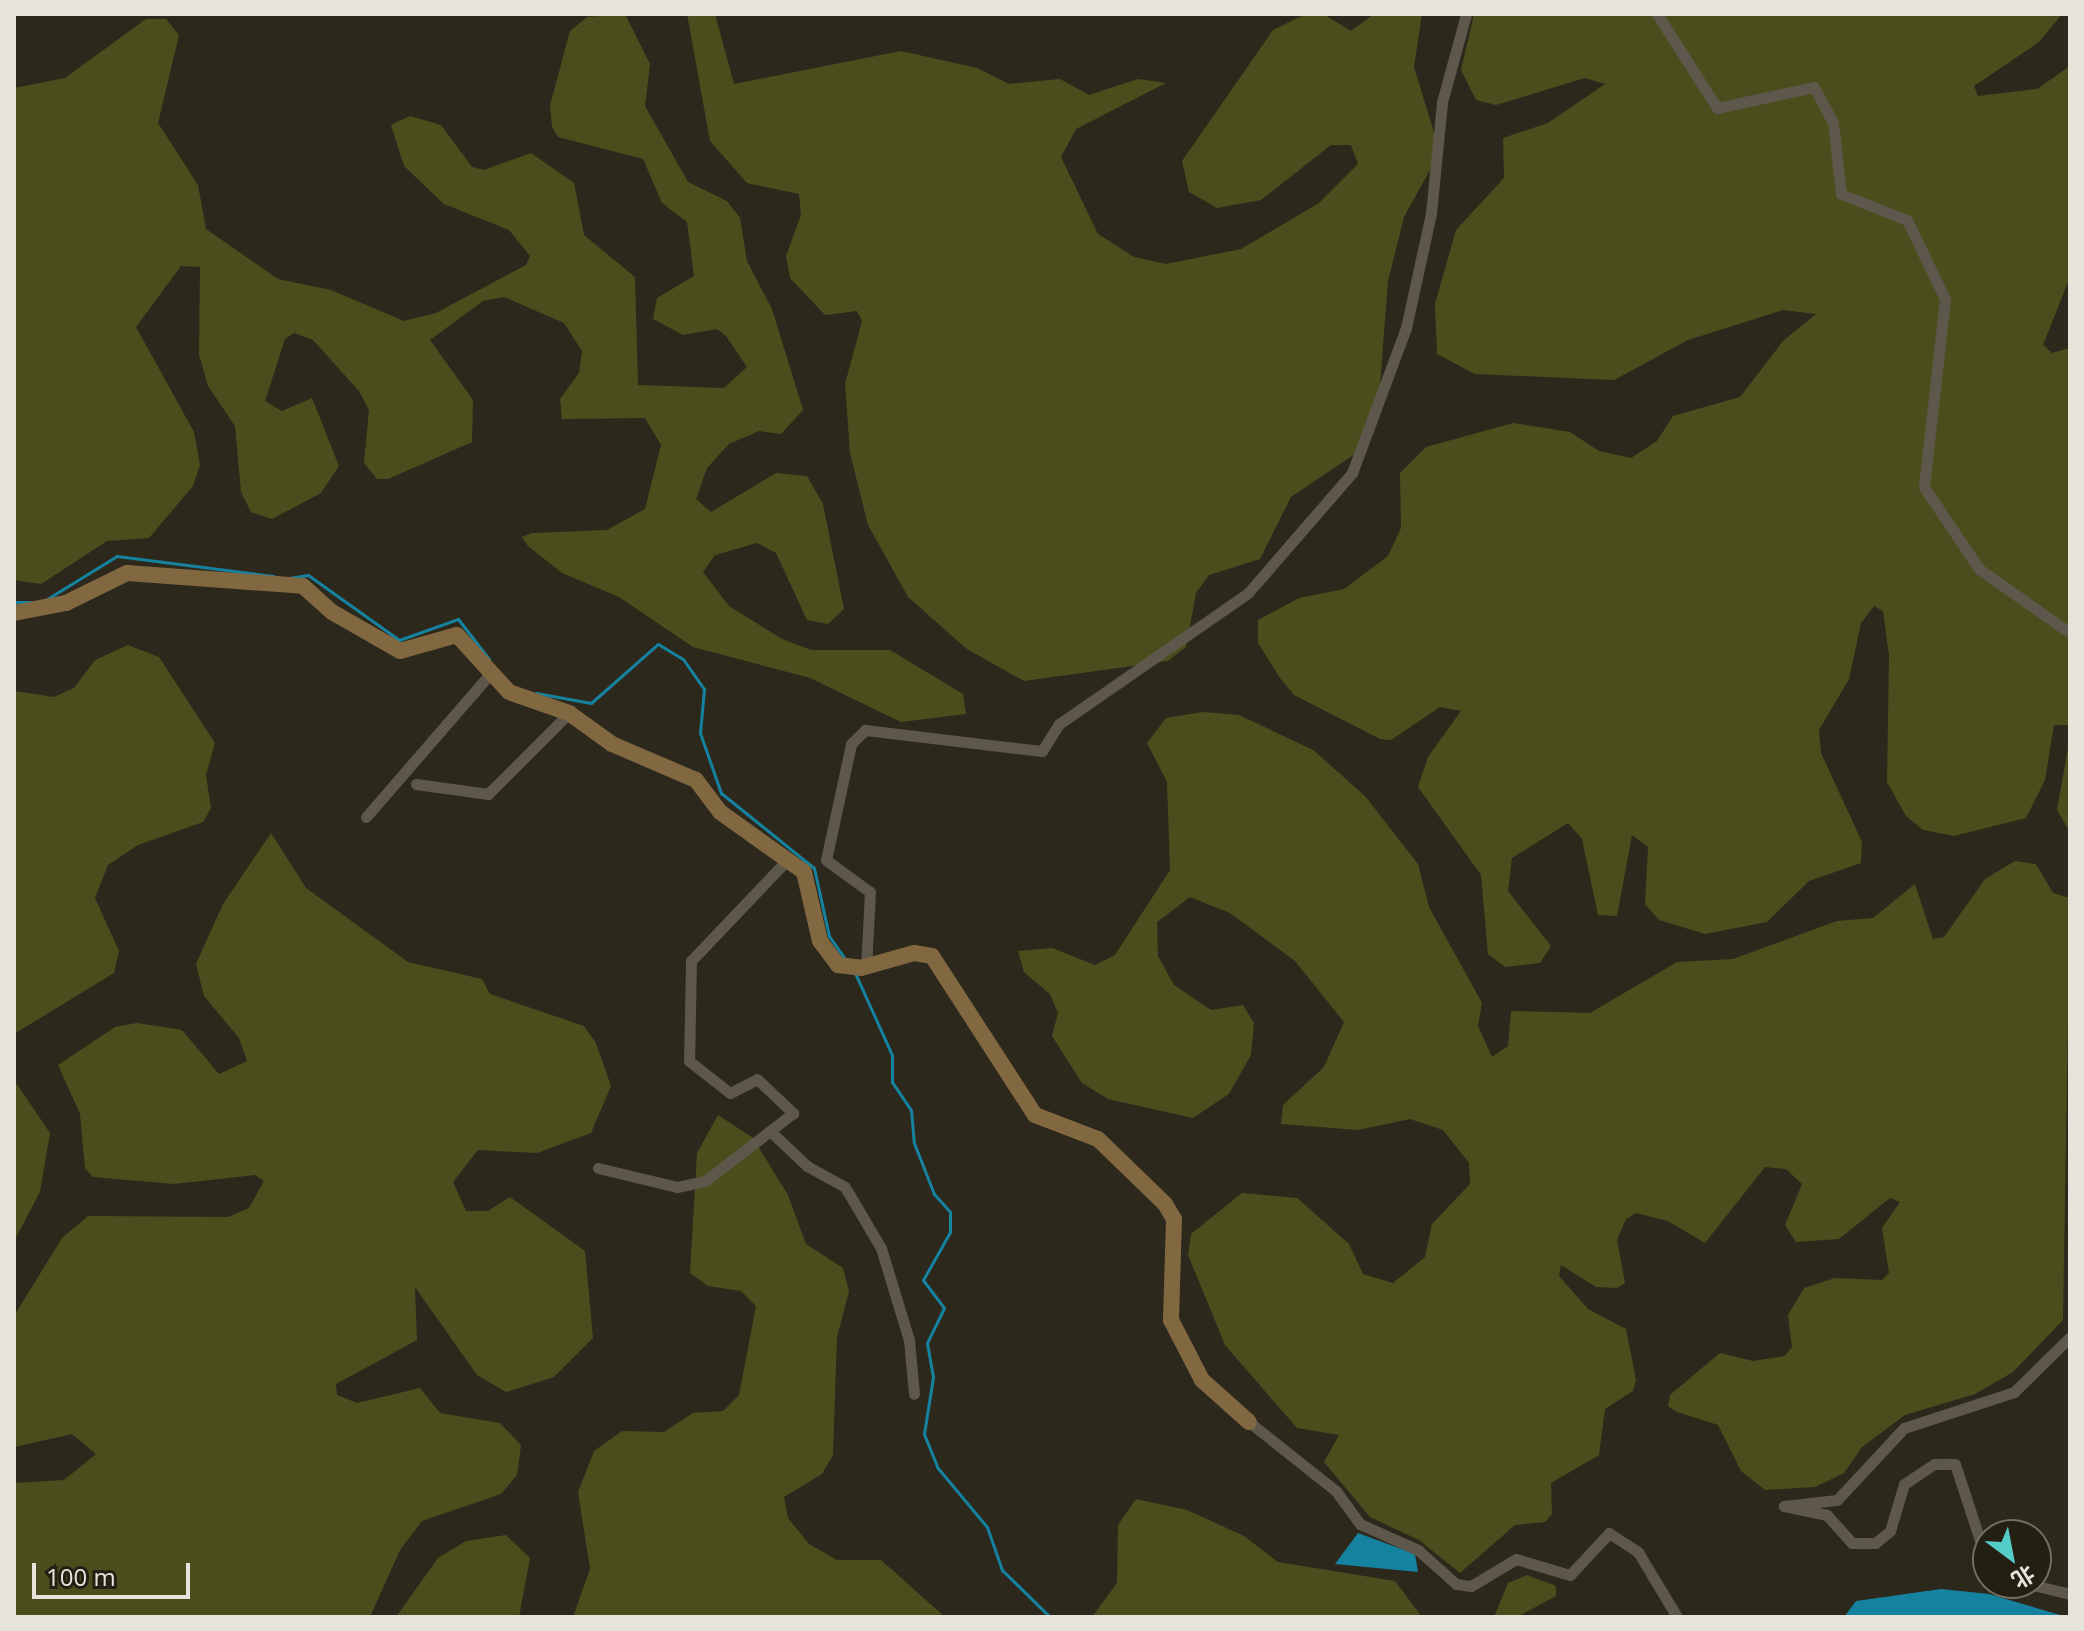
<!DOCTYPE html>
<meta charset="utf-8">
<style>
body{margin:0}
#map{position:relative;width:2084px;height:1631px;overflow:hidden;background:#2d281c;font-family:"Open Sans","Noto Sans SC",sans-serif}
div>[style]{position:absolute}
.green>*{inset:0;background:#4b4e1c}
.water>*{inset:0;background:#1582a0}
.stream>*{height:3px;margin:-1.5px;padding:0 1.5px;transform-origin:1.5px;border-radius:1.5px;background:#1582a0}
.street>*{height:11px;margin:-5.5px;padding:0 5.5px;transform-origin:5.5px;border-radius:5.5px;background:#5d584b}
.secondary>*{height:16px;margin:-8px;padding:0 8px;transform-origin:8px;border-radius:8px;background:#826841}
span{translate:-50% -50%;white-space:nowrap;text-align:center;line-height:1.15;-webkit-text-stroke:6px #231f13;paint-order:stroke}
.frame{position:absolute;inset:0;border:16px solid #e7e4dc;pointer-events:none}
.north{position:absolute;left:1972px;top:1519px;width:80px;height:80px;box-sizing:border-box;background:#231f13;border:2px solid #716e63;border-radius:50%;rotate:148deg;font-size:22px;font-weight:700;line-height:32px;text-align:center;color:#e7e4dc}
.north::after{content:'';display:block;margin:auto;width:28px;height:36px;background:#54cdc8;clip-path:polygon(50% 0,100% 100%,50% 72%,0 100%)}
.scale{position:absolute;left:32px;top:1563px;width:158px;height:36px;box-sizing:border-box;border:4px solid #e7e4dc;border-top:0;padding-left:10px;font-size:24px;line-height:28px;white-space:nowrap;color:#e7e4dc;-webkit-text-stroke:6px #231f13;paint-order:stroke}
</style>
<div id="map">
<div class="green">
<i style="clip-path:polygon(625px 14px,650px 64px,645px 106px,688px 182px,727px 201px,740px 218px,747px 261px,772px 309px,803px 410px,781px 434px,759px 431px,729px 444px,707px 468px,696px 499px,711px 512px,776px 473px,807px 476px,823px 504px,844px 609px,828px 624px,807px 620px,776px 553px,757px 543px,715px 555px,703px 572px,729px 606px,782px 639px,811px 650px,890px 650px,963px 694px,966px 714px,901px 722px,810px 678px,693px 647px,619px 597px,562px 573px,528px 546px,522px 537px,532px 533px,607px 530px,645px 509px,661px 445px,645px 418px,562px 419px,560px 399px,579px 373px,582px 351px,564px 323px,504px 297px,483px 301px,430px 340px,473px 400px,472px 442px,388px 479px,377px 479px,364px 463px,369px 410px,359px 391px,313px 340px,294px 333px,285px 339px,265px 401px,282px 411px,312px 398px,339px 466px,321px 493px,272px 519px,251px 512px,241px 492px,235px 426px,208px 386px,199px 354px,200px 267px,181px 266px,136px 327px,194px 432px,200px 465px,193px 486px,149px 538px,107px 541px,41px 584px,14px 580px,14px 88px,65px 78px,146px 19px,166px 19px,179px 35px,158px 123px,198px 185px,206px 229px,278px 279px,331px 290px,404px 321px,436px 313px,526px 265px,530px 256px,509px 230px,444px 204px,404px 166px,391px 125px,410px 116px,441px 125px,472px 167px,484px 170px,531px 153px,574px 183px,584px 235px,635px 277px,638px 385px,724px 388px,747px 367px,726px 336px,717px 329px,683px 335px,653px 319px,657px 298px,694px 276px,687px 222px,662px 203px,643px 159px,558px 137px,552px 127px,550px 105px,570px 31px,587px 17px)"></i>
<i style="clip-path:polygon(687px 14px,715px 14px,734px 84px,901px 51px,977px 68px,1009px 84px,1060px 79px,1089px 95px,1138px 79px,1166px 83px,1076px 129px,1061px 157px,1098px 234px,1134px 257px,1166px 264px,1241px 249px,1319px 203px,1358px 164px,1351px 145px,1331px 145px,1261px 200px,1217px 208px,1189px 192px,1182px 161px,1273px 30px,1306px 14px,1323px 14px,1351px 31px,1374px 14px,1422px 14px,1414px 67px,1440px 152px,1404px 217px,1388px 281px,1378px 412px,1355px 454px,1291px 497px,1260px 559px,1209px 575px,1196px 593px,1186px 647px,1168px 661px,1024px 681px,967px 649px,908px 597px,868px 525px,850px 453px,845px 384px,862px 321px,857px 311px,825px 315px,790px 278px,786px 256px,801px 215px,799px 194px,747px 183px,710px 141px)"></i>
<i style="clip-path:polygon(1474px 14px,2062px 14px,2039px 42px,1974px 86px,1978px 96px,2037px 89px,2070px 66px,2070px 277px,2043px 345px,2052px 353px,2070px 348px,2070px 725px,2054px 725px,2045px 780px,2026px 818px,1954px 836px,1923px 830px,1906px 816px,1887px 782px,1889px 656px,1883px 611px,1874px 606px,1861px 623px,1849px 679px,1819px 730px,1821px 753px,1862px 842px,1861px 863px,1809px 881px,1767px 922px,1705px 934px,1659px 920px,1645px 904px,1648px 847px,1632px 835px,1617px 916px,1598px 915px,1582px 839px,1568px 823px,1512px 858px,1508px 891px,1551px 946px,1540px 963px,1505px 967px,1488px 954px,1481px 875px,1418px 787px,1428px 757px,1461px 711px,1440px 707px,1391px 740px,1380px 739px,1294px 695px,1280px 678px,1258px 643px,1258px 620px,1299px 598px,1344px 589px,1388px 556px,1401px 528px,1400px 473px,1426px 447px,1513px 423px,1570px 432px,1599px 451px,1631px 458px,1657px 441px,1673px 416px,1740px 397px,1783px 341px,1816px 314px,1783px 310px,1688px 340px,1614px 380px,1475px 374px,1437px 354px,1435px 304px,1456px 230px,1504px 178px,1503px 138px,1548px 123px,1605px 84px,1585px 78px,1496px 105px,1476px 100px,1461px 70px)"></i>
<i style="clip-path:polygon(128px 645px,159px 657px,215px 743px,206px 775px,211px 808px,203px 822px,138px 845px,108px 865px,95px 898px,119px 951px,114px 973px,14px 1034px,14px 691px,54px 697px,74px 688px,95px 660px)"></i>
<i style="clip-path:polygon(1203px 712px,1239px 715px,1313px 750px,1365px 796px,1418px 864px,1429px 907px,1482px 1003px,1478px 1026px,1492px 1057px,1508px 1046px,1511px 1011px,1590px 1013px,1677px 962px,1733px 959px,1837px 921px,1873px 918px,1915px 884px,1933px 939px,1944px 937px,1985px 879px,2015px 861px,2036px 864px,2053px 893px,2070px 898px,2063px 1320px,2013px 1372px,1975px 1394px,1905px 1415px,1862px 1447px,1844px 1473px,1815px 1487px,1765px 1490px,1741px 1471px,1718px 1425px,1677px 1412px,1668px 1406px,1670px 1395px,1720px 1353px,1753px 1361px,1785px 1356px,1792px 1347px,1788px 1315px,1804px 1288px,1835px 1278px,1882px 1280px,1889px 1273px,1882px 1228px,1900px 1202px,1890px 1198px,1839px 1239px,1796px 1242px,1785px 1225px,1802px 1184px,1786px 1169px,1765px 1167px,1705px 1243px,1668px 1221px,1636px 1213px,1626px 1219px,1617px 1240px,1625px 1283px,1617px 1288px,1596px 1287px,1561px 1265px,1559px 1276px,1588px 1309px,1626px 1329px,1636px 1380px,1633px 1391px,1605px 1409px,1599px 1455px,1551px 1483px,1552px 1514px,1545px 1522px,1515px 1525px,1460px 1573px,1419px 1540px,1370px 1517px,1324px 1462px,1339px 1435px,1297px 1428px,1225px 1345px,1188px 1255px,1191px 1234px,1242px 1193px,1297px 1198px,1349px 1244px,1363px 1274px,1393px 1283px,1425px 1257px,1432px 1224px,1470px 1184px,1469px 1163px,1443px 1130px,1410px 1119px,1358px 1130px,1281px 1124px,1283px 1105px,1324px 1067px,1344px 1022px,1295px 961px,1230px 913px,1190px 897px,1157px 922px,1158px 956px,1174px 985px,1211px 1010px,1243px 1005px,1254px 1023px,1251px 1055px,1229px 1094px,1193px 1118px,1108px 1099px,1082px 1083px,1052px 1036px,1058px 1013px,1050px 994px,1024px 972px,1018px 951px,1052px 948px,1095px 965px,1115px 955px,1170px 870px,1167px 782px,1147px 743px,1166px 718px)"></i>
<i style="clip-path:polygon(2070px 737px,2070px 832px,2057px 810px)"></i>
<i style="clip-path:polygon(271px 833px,306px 888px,408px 962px,482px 979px,490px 994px,584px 1026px,596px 1043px,611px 1086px,591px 1133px,537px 1153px,478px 1150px,453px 1182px,466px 1211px,488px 1211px,510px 1197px,585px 1251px,593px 1338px,554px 1377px,506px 1392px,477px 1375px,415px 1287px,417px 1340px,336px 1384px,337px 1395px,357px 1403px,420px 1388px,440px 1413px,500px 1423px,521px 1445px,517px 1475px,501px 1494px,422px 1521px,400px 1550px,370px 1617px,14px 1617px,14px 1483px,64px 1480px,96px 1454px,72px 1434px,14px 1447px,14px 1316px,62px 1238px,88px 1216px,228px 1217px,249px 1208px,264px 1181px,255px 1175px,174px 1184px,93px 1177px,85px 1168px,80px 1114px,58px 1065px,115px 1027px,137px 1023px,182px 1030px,219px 1074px,247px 1061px,239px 1038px,204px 996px,196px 964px,223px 904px)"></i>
<i style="clip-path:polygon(14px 1080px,50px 1133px,40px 1192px,14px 1241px)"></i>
<i style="clip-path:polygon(718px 1115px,753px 1138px,788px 1195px,806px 1244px,843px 1268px,849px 1291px,837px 1337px,833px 1455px,822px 1474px,784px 1497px,788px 1518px,809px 1544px,837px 1560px,881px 1560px,945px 1617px,573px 1617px,590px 1569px,578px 1492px,594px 1451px,622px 1431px,664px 1432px,693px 1413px,723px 1411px,739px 1395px,756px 1306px,741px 1291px,708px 1286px,690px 1273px,697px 1153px)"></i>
<i style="clip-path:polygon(1136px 1499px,1187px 1510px,1244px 1536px,1278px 1562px,1395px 1581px,1422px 1617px,1092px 1617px,1117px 1583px,1118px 1525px)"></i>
<i style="clip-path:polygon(506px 1535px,530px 1558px,519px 1617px,396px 1617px,438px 1558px,466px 1541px)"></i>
<i style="clip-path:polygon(1527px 1575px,1556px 1586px,1556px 1596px,1517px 1617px,1494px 1617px,1508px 1583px)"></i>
</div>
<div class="water">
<i style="clip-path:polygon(1358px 1533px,1415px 1554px,1418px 1572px,1335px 1564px)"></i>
<i style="clip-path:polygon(1941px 1589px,1989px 1594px,2067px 1617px,1844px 1617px,1856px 1601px)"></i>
</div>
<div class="stream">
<i style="left:289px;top:578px;width:19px;rotate:-9deg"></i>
<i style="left:308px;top:575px;width:112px;rotate:35.5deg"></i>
<i style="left:399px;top:640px;width:63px;rotate:-19.6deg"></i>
<i style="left:458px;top:619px;width:51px;rotate:52.2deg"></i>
<i style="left:47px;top:599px;width:82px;rotate:-31.6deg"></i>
<i style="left:117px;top:556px;width:158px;rotate:7.3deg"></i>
<i style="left:14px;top:602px;width:18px"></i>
<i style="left:536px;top:693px;width:56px;rotate:10.3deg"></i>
<i style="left:591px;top:703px;width:89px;rotate:-41.4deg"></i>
<i style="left:658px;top:644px;width:29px;rotate:31deg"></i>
<i style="left:683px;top:659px;width:37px;rotate:55deg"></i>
<i style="left:704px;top:689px;width:44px;rotate:95.2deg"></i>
<i style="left:700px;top:733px;width:64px;rotate:70.7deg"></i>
<i style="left:721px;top:793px;width:119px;rotate:38.9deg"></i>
<i style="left:814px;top:868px;width:70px;rotate:77.6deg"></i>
<i style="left:829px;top:936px;width:29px;rotate:55deg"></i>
<i style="left:855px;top:973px;width:90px;rotate:65.7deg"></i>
<i style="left:892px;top:1055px;width:27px;rotate:90deg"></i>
<i style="left:892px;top:1082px;width:34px;rotate:56deg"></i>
<i style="left:911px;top:1110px;width:33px;rotate:85deg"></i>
<i style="left:914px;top:1143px;width:55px;rotate:68.6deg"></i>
<i style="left:934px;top:1194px;width:24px;rotate:48deg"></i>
<i style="left:950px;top:1212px;width:20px;rotate:90deg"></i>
<i style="left:950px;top:1232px;width:55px;rotate:119.4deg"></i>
<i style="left:923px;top:1280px;width:35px;rotate:53deg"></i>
<i style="left:944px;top:1308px;width:39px;rotate:116deg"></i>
<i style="left:927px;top:1343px;width:35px;rotate:80deg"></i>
<i style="left:933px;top:1377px;width:58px;rotate:99deg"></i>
<i style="left:924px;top:1434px;width:35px;rotate:68deg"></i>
<i style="left:937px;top:1467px;width:78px;rotate:50.2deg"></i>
<i style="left:987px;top:1527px;width:46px;rotate:70.8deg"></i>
<i style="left:1002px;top:1570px;width:67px;rotate:44.4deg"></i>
</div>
<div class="street">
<i style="left:1657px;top:14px;width:112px;rotate:57.4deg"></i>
<i style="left:1717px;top:108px;width:99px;rotate:-12.2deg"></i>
<i style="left:1814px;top:87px;width:40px;rotate:62deg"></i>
<i style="left:1833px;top:122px;width:72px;rotate:83.7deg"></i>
<i style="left:1841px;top:194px;width:71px;rotate:21.5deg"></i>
<i style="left:1907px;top:220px;width:88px;rotate:64.3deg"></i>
<i style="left:1945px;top:299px;width:189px;rotate:96.4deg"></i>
<i style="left:1924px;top:487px;width:99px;rotate:56.1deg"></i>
<i style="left:1979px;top:569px;width:111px;rotate:35.1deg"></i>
<i style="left:416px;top:784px;width:73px;rotate:7.9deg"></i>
<i style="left:488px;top:794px;width:115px;rotate:-45deg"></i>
<i style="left:366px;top:817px;width:189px;rotate:-49.1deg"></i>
<i style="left:788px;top:859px;width:141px;rotate:133.6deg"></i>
<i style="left:691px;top:961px;width:100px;rotate:91.1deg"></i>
<i style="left:689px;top:1061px;width:52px;rotate:38deg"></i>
<i style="left:730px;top:1093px;width:30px;rotate:-27deg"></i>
<i style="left:757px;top:1079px;width:50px;rotate:43.4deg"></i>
<i style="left:793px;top:1113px;width:29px;rotate:142deg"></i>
<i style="left:770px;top:1131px;width:51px;rotate:43.4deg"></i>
<i style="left:807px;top:1166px;width:43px;rotate:28.9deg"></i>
<i style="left:845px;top:1187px;width:71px;rotate:59.5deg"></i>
<i style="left:881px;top:1248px;width:96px;rotate:73.1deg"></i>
<i style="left:909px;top:1340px;width:54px;rotate:84.7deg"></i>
<i style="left:866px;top:968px;width:76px;rotate:-87deg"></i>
<i style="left:870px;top:892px;width:54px;rotate:-144deg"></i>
<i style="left:826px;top:860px;width:119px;rotate:-77.8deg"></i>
<i style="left:851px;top:744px;width:20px;rotate:-45deg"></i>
<i style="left:865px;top:730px;width:178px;rotate:6.8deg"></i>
<i style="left:1042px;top:751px;width:32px;rotate:-58deg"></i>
<i style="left:1059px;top:724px;width:230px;rotate:-34.7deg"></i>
<i style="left:1248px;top:593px;width:159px;rotate:-49.1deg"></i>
<i style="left:1352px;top:473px;width:155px;rotate:-69.6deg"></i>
<i style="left:1406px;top:328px;width:118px;rotate:-77.7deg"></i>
<i style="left:1431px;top:213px;width:112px;rotate:-84.3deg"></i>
<i style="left:1442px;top:102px;width:91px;rotate:-74.7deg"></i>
<i style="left:598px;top:1168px;width:81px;rotate:13.5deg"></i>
<i style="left:677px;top:1187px;width:29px;rotate:-12deg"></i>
<i style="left:705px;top:1181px;width:82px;rotate:-37.6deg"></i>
<i style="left:1249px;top:1422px;width:111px;rotate:38.4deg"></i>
<i style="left:1336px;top:1491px;width:41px;rotate:54deg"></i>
<i style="left:1360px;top:1524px;width:64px;rotate:24.1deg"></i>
<i style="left:1418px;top:1550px;width:51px;rotate:41.8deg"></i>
<i style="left:1456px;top:1584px;width:15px;rotate:8deg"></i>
<i style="left:1471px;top:1586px;width:52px;rotate:-31deg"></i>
<i style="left:1516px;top:1559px;width:56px;rotate:16.5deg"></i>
<i style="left:1570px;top:1575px;width:57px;rotate:-47.1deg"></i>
<i style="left:1609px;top:1533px;width:35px;rotate:33deg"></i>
<i style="left:1638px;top:1552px;width:76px;rotate:59deg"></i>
<i style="left:1988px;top:1565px;width:106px;rotate:-108.1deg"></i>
<i style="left:1955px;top:1464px;width:21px;rotate:180deg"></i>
<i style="left:1934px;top:1464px;width:36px;rotate:146deg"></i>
<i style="left:1904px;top:1484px;width:49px;rotate:106.6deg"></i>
<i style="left:1890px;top:1531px;width:19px;rotate:141deg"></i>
<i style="left:1875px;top:1543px;width:23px;rotate:180deg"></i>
<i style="left:1852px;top:1543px;width:38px;rotate:-132deg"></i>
<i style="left:1827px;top:1515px;width:44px;rotate:-168.2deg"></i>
<i style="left:1784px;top:1506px;width:53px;rotate:-6.5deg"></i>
<i style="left:1837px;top:1500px;width:98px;rotate:-47.1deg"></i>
<i style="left:1904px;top:1428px;width:116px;rotate:-18.1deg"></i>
<i style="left:2014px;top:1392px;width:78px;rotate:-44.5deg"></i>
<i style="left:2025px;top:1583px;width:46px;rotate:13.7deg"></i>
</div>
<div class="secondary">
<i style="left:14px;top:613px;width:53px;rotate:-10.9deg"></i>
<i style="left:66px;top:603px;width:68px;rotate:-26.2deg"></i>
<i style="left:127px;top:573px;width:176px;rotate:4.2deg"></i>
<i style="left:303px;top:586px;width:39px;rotate:42deg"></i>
<i style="left:332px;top:612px;width:78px;rotate:29.8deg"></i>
<i style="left:400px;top:651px;width:59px;rotate:-15.7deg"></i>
<i style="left:457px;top:635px;width:77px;rotate:47.6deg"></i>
<i style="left:509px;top:692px;width:64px;rotate:19.3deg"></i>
<i style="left:569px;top:713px;width:53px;rotate:35.8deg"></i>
<i style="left:612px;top:744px;width:91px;rotate:23.2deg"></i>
<i style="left:696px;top:780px;width:40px;rotate:53deg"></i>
<i style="left:720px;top:812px;width:103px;rotate:35.5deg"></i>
<i style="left:804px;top:872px;width:71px;rotate:76.9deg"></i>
<i style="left:820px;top:941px;width:30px;rotate:53deg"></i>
<i style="left:838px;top:965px;width:23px;rotate:7deg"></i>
<i style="left:861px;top:968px;width:55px;rotate:-15.8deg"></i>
<i style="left:914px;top:953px;width:18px;rotate:9deg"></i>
<i style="left:932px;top:956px;width:189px;rotate:57.1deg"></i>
<i style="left:1035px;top:1115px;width:67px;rotate:20.9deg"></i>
<i style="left:1098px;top:1139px;width:93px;rotate:44.1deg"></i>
<i style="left:1165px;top:1204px;width:17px;rotate:59deg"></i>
<i style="left:1174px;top:1219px;width:101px;rotate:91.7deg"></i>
<i style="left:1171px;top:1320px;width:68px;rotate:62.7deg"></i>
<i style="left:1202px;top:1380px;width:63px;rotate:41.8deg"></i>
</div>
<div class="frame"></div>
<div class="north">北</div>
<div class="scale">100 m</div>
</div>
